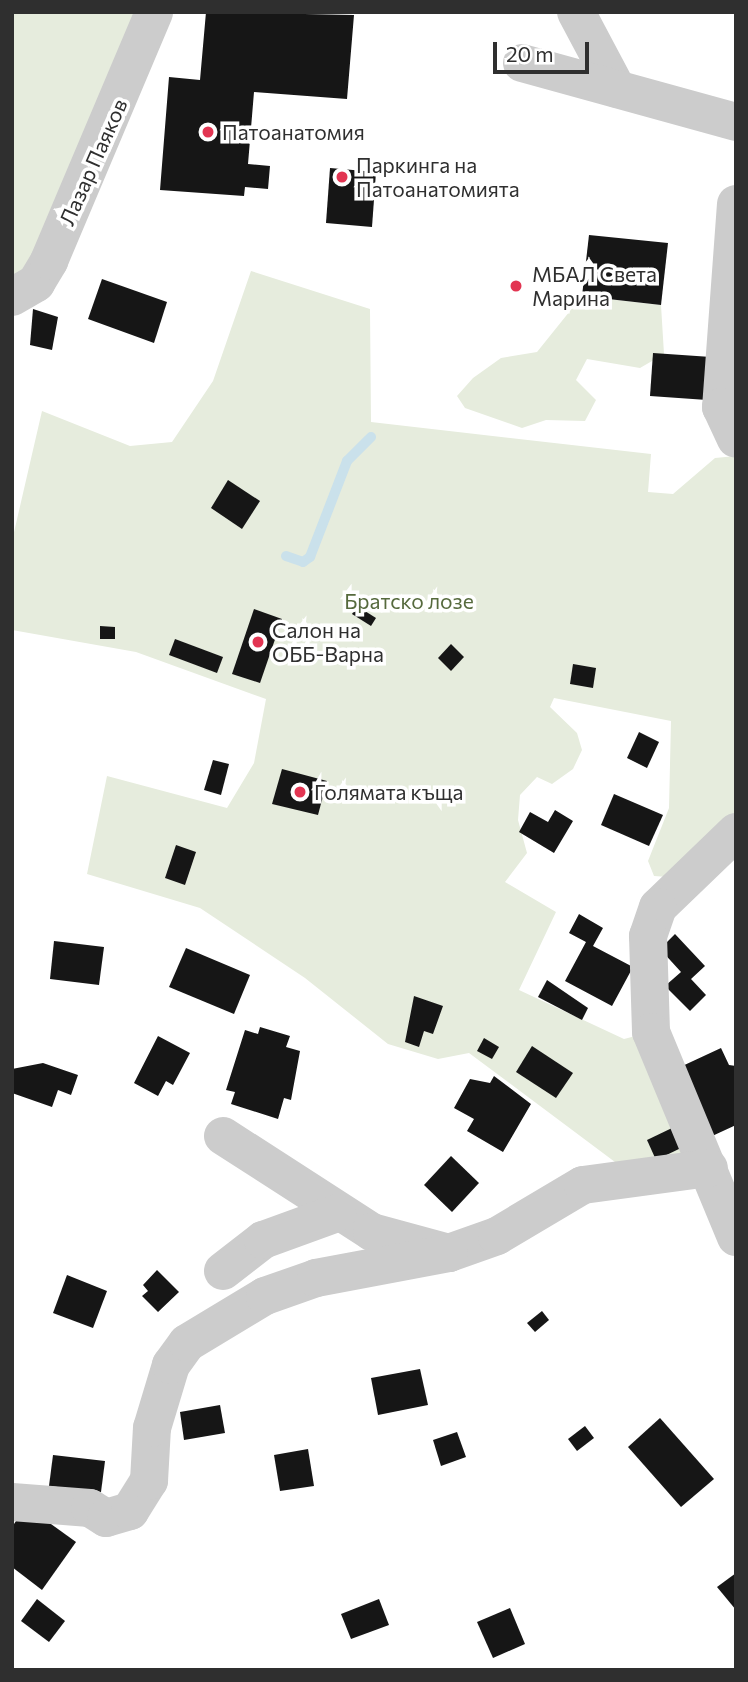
<!DOCTYPE html>
<meta charset="utf-8">
<style>
body{margin:0}
#map{position:relative;width:748px;height:1682px;overflow:hidden;background:#fff;font-family:Commissioner,sans-serif}
div>[style]{position:absolute}
.green>*{inset:0;background:#e6ecdd}
.stream>*{height:10px;margin:-5px;padding:0 5px;transform-origin:5px;border-radius:5px;background:#cae1eb}
.building>*{inset:0;background:#161616}
.minor>*{height:38px;margin:-19px;padding:0 19px;transform-origin:19px;border-radius:19px;background:#ccc}
.dots>*{width:19px;height:19px;translate:-50% -50%;box-sizing:border-box;border:4px solid #fff;border-radius:50%}
span{translate:-50% -50%;white-space:nowrap;text-align:center;line-height:1.15;-webkit-text-stroke:7px #fff;paint-order:stroke}
.poi-label{font-size:21px;color:#2f2f2f}
.left{translate:0 -50%;text-align:left}
.street-label{font-size:21px;color:#2f2f2f}
.park-label{font-size:21px;color:#566a3d}
.frame{position:absolute;inset:0;border:14px solid #2f2f2f;pointer-events:none}
.scale{position:absolute;left:493px;top:42px;width:96px;height:32px;box-sizing:border-box;border:4px solid #2f2f2f;border-top:0;padding-left:9px;font-size:21px;line-height:24px;white-space:nowrap;color:#2f2f2f;-webkit-text-stroke:5px #fff;paint-order:stroke}
</style>
<div id="map">
<div class="green">
<i style="clip-path:polygon(12px 12px,154px 12px,12px 297px)"></i>
<i style="clip-path:polygon(251px 271px,370px 309px,371px 422px,651px 454px,648px 492px,673px 494px,715px 458px,736px 456px,736px 826px,682px 878px,654px 876px,648px 861px,669px 808px,671px 721px,554px 698px,550px 707px,577px 733px,582px 750px,573px 769px,552px 784px,537px 777px,520px 795px,518px 820px,527px 853px,505px 882px,556px 912px,519px 990px,624px 1039px,651px 1032px,704px 1149px,623px 1168px,469px 1053px,438px 1059px,388px 1044px,305px 978px,200px 908px,87px 874px,107px 776px,227px 808px,254px 763px,266px 699px,136px 652px,12px 630px,12px 541px,42px 411px,130px 446px,172px 442px,213px 381px)"></i>
<i style="clip-path:polygon(582px 296px,661px 305px,664px 354px,640px 368px,587px 359px,576px 380px,596px 400px,585px 421px,546px 420px,522px 428px,465px 408px,457px 396px,473px 378px,501px 358px,537px 352px)"></i>
</div>
<div class="stream">
<i style="left:286px;top:556px;width:18px;rotate:19deg"></i>
<i style="left:303px;top:562px;width:9px;rotate:-36deg"></i>
<i style="left:310px;top:557px;width:103px;rotate:-68.9deg"></i>
<i style="left:347px;top:461px;width:34px;rotate:-45deg"></i>
</div>
<div class="building">
<i style="clip-path:polygon(206px 12px,354px 15px,347px 99px,254px 92px,248px 164px,270px 166px,268px 189px,245px 187px,244px 196px,160px 190px,169px 77px,200px 80px)"></i>
<i style="clip-path:polygon(330px 168px,376px 172px,372px 227px,326px 223px)"></i>
<i style="clip-path:polygon(589px 235px,668px 243px,661px 305px,582px 296px)"></i>
<i style="clip-path:polygon(102px 279px,167px 302px,154px 343px,88px 319px)"></i>
<i style="clip-path:polygon(33px 309px,58px 317px,52px 350px,30px 345px)"></i>
<i style="clip-path:polygon(653px 353px,711px 357px,707px 400px,650px 396px)"></i>
<i style="clip-path:polygon(228px 480px,260px 501px,242px 529px,211px 508px)"></i>
<i style="clip-path:polygon(357px 606px,376px 618px,371px 626px,352px 614px)"></i>
<i style="clip-path:polygon(254px 609px,282px 619px,260px 683px,232px 674px)"></i>
<i style="clip-path:polygon(100px 626px,115px 627px,115px 639px,100px 639px)"></i>
<i style="clip-path:polygon(175px 639px,223px 657px,217px 673px,169px 655px)"></i>
<i style="clip-path:polygon(451px 644px,464px 657px,451px 671px,438px 658px)"></i>
<i style="clip-path:polygon(573px 664px,596px 668px,593px 688px,570px 684px)"></i>
<i style="clip-path:polygon(639px 732px,659px 742px,647px 768px,627px 758px)"></i>
<i style="clip-path:polygon(213px 760px,229px 764px,221px 795px,204px 790px)"></i>
<i style="clip-path:polygon(282px 769px,327px 781px,318px 815px,272px 804px)"></i>
<i style="clip-path:polygon(614px 794px,663px 815px,649px 846px,601px 825px)"></i>
<i style="clip-path:polygon(555px 810px,573px 821px,554px 853px,519px 832px,530px 812px,548px 822px)"></i>
<i style="clip-path:polygon(176px 845px,196px 852px,185px 885px,165px 878px)"></i>
<i style="clip-path:polygon(579px 914px,603px 928px,593px 946px,633px 967px,612px 1006px,565px 981px,586px 942px,569px 933px)"></i>
<i style="clip-path:polygon(675px 934px,705px 966px,691px 979px,706px 995px,690px 1011px,665px 986px,681px 972px,660px 949px)"></i>
<i style="clip-path:polygon(54px 941px,104px 947px,99px 985px,50px 979px)"></i>
<i style="clip-path:polygon(186px 948px,250px 975px,234px 1014px,169px 987px)"></i>
<i style="clip-path:polygon(547px 980px,588px 1008px,582px 1020px,538px 997px)"></i>
<i style="clip-path:polygon(414px 996px,443px 1006px,433px 1034px,424px 1031px,419px 1047px,405px 1042px)"></i>
<i style="clip-path:polygon(260px 1027px,290px 1036px,286px 1047px,300px 1051px,291px 1100px,284px 1098px,278px 1119px,231px 1104px,235px 1092px,226px 1090px,245px 1030px,258px 1034px)"></i>
<i style="clip-path:polygon(158px 1036px,190px 1053px,173px 1085px,166px 1081px,158px 1096px,134px 1083px)"></i>
<i style="clip-path:polygon(484px 1038px,499px 1047px,492px 1059px,477px 1051px)"></i>
<i style="clip-path:polygon(532px 1046px,573px 1073px,556px 1098px,516px 1072px)"></i>
<i style="clip-path:polygon(721px 1048px,729px 1065px,736px 1066px,736px 1125px,710px 1137px,678px 1068px)"></i>
<i style="clip-path:polygon(43px 1063px,78px 1075px,71px 1095px,58px 1090px,52px 1107px,12px 1093px,12px 1069px)"></i>
<i style="clip-path:polygon(494px 1076px,531px 1104px,503px 1152px,467px 1131px,474px 1119px,454px 1108px,470px 1079px,490px 1083px)"></i>
<i style="clip-path:polygon(672px 1128px,681px 1148px,656px 1160px,647px 1140px)"></i>
<i style="clip-path:polygon(451px 1156px,479px 1183px,452px 1212px,424px 1185px)"></i>
<i style="clip-path:polygon(157px 1270px,179px 1292px,158px 1312px,142px 1296px,148px 1291px,143px 1285px)"></i>
<i style="clip-path:polygon(67px 1275px,107px 1291px,93px 1328px,53px 1313px)"></i>
<i style="clip-path:polygon(542px 1311px,549px 1320px,535px 1332px,527px 1323px)"></i>
<i style="clip-path:polygon(420px 1369px,428px 1405px,378px 1415px,371px 1378px)"></i>
<i style="clip-path:polygon(220px 1405px,225px 1433px,184px 1440px,180px 1412px)"></i>
<i style="clip-path:polygon(660px 1418px,714px 1479px,681px 1507px,628px 1447px)"></i>
<i style="clip-path:polygon(585px 1426px,594px 1438px,577px 1451px,568px 1439px)"></i>
<i style="clip-path:polygon(457px 1432px,466px 1457px,441px 1466px,433px 1440px)"></i>
<i style="clip-path:polygon(308px 1449px,314px 1486px,280px 1491px,274px 1455px)"></i>
<i style="clip-path:polygon(53px 1455px,105px 1461px,101px 1492px,49px 1486px)"></i>
<i style="clip-path:polygon(26px 1506px,76px 1542px,42px 1590px,12px 1567px,12px 1527px)"></i>
<i style="clip-path:polygon(736px 1573px,736px 1610px,717px 1587px)"></i>
<i style="clip-path:polygon(37px 1599px,65px 1621px,49px 1642px,21px 1621px)"></i>
<i style="clip-path:polygon(379px 1599px,389px 1625px,351px 1639px,341px 1614px)"></i>
<i style="clip-path:polygon(510px 1608px,525px 1644px,493px 1658px,477px 1622px)"></i>
</div>
<div class="minor">
<i style="left:576px;top:12px;width:87px;rotate:62deg"></i>
<i style="left:522px;top:63px;width:222px;rotate:15.4deg"></i>
<i style="left:736px;top:204px;width:204px;rotate:94.2deg"></i>
<i style="left:721px;top:407px;width:35px;rotate:65deg"></i>
<i style="left:12px;top:297px;width:28px;rotate:-30deg"></i>
<i style="left:36px;top:283px;width:26px;rotate:-59deg"></i>
<i style="left:49px;top:261px;width:270px;rotate:-67.1deg"></i>
<i style="left:736px;top:832px;width:108px;rotate:136.1deg"></i>
<i style="left:658px;top:907px;width:31px;rotate:109deg"></i>
<i style="left:648px;top:936px;width:96px;rotate:88.2deg"></i>
<i style="left:651px;top:1032px;width:222px;rotate:67.5deg"></i>
<i style="left:223px;top:1136px;width:177px;rotate:32.8deg"></i>
<i style="left:372px;top:1232px;width:80px;rotate:15.3deg"></i>
<i style="left:449px;top:1253px;width:51px;rotate:-19.5deg"></i>
<i style="left:497px;top:1236px;width:100px;rotate:-30.7deg"></i>
<i style="left:583px;top:1185px;width:127px;rotate:-7.7deg"></i>
<i style="left:223px;top:1271px;width:51px;rotate:-37.8deg"></i>
<i style="left:263px;top:1240px;width:79px;rotate:-20deg"></i>
<i style="left:12px;top:1502px;width:78px;rotate:4.4deg"></i>
<i style="left:90px;top:1508px;width:19px;rotate:32deg"></i>
<i style="left:106px;top:1518px;width:25px;rotate:-16deg"></i>
<i style="left:130px;top:1511px;width:36px;rotate:-58deg"></i>
<i style="left:149px;top:1481px;width:53px;rotate:-86.8deg"></i>
<i style="left:152px;top:1428px;width:66px;rotate:-73.2deg"></i>
<i style="left:171px;top:1365px;width:27px;rotate:-54deg"></i>
<i style="left:187px;top:1343px;width:91px;rotate:-31.1deg"></i>
<i style="left:265px;top:1296px;width:54px;rotate:-19.4deg"></i>
<i style="left:316px;top:1278px;width:135px;rotate:-10.6deg"></i>
</div>
<div class="dots">
<i style="left:208px;top:132px;background:#e23552"></i>
<i style="left:342px;top:177px;background:#e23552"></i>
<i style="left:516px;top:286px;background:#e23552"></i>
<i style="left:258px;top:642px;background:#e23552"></i>
<i style="left:300px;top:792px;background:#e23552"></i>
</div>
<div class="poi-label">
<span class="left" style="left:222px;top:132px">Патоанатомия</span>
<span class="left" style="left:356px;top:177px">Паркинга на<br>Патоанатомията</span>
<span class="left" style="left:532px;top:286px">МБАЛ Света<br>Марина</span>
<span class="left" style="left:272px;top:642px">Салон на<br>ОББ-Варна</span>
<span class="left" style="left:314px;top:792px">Голямата къща</span>
</div>
<div class="street-label">
<span style="left:93px;top:162px;rotate:-66deg">Лазар Паяков</span>
</div>
<div class="park-label">
<span style="left:409px;top:601px">Братско лозе</span>
</div>
<div class="frame"></div>
<div class="scale">20 m</div>
</div>
